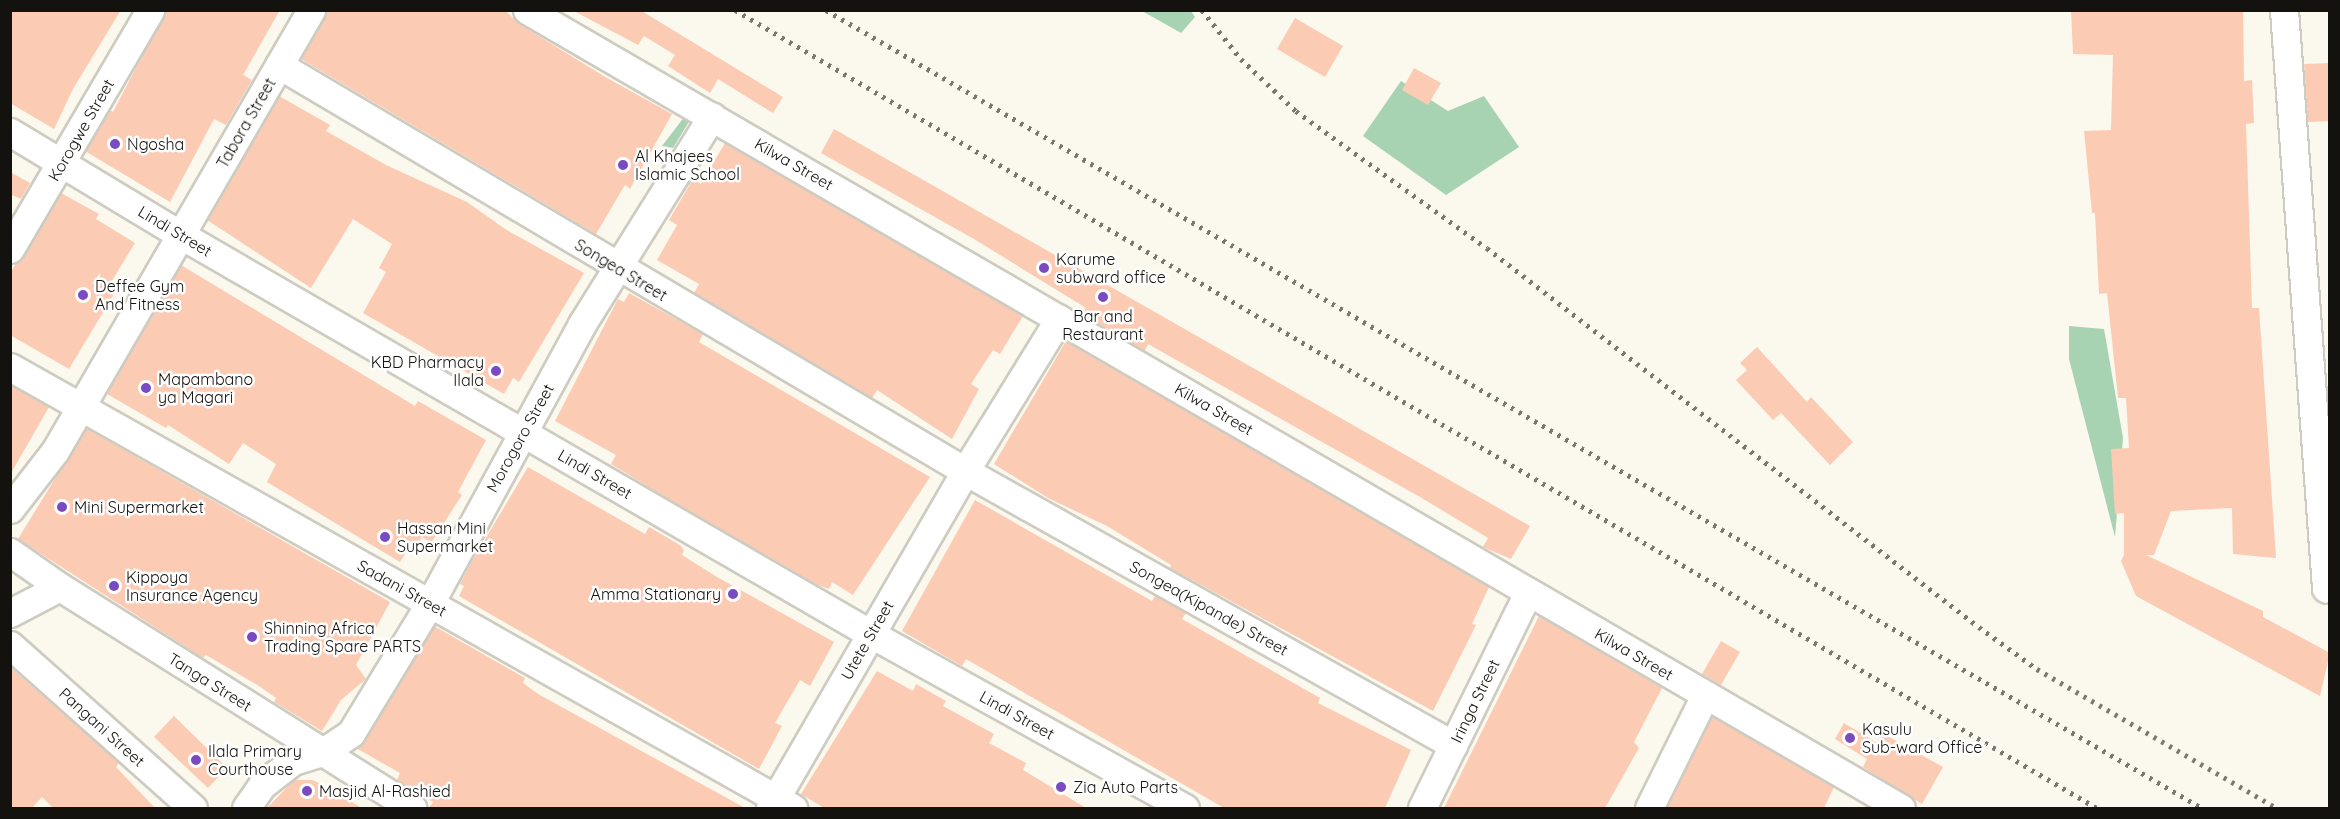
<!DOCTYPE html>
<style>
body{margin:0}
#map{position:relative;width:2340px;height:819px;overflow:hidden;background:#fbf8ed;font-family:Quicksand,sans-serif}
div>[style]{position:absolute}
.green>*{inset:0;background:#a7d3b3}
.building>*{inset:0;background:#fbcbb4}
.roads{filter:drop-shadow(2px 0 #ceccc1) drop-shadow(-2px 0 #ceccc1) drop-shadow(0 2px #ceccc1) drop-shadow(0 -2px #ceccc1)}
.minor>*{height:27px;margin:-13.5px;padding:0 13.5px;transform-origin:13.5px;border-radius:13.5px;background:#fff}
.rail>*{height:4.5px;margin-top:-2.25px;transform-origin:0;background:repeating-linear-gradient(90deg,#797770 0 3px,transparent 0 9px)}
.dots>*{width:16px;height:16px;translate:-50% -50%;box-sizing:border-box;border:3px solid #fff;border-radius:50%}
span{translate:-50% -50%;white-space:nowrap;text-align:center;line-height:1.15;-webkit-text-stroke:5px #fff;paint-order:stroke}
.street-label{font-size:16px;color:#13120e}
.poi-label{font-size:16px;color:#13120e}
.left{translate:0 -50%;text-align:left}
.right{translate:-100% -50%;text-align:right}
.frame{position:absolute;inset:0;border:12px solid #13120e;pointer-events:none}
</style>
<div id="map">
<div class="green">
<i style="clip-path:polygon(1142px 11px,1191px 11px,1195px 17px,1181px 33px)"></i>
<i style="clip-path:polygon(1401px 81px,1448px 111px,1484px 96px,1519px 147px,1446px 195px,1363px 136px)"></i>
<i style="clip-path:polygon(688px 112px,693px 115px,673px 148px,662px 146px)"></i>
<i style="clip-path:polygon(2069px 326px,2104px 329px,2123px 438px,2115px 537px,2069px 359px)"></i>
</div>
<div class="building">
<i style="clip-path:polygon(10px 10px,121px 10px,73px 89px,54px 129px,10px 103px)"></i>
<i style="clip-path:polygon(166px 10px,280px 10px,243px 75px,252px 80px,226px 125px,214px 119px,170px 202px,85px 151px,110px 110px,113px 112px)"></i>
<i style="clip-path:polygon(328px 10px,505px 10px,519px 24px,607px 78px,672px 114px,630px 189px,625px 185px,596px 234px,301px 59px)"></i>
<i style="clip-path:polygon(572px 10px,640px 10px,783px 97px,773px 113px,718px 79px,710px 93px,668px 66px,675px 55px,644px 36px,638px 45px)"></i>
<i style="clip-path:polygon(2071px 10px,2243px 10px,2244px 81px,2252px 80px,2254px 123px,2246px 124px,2252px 308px,2259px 308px,2276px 558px,2233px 554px,2232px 508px,2171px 511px,2154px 555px,2146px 555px,2263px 611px,2263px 617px,2330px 653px,2320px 696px,2136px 596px,2121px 561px,2124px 555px,2124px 513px,2115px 514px,2111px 449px,2129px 448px,2126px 398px,2118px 398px,2107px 293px,2099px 294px,2095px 213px,2092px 213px,2084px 131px,2111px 130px,2113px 55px,2073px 54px)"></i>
<i style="clip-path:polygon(1295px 18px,1343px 46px,1325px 77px,1277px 49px)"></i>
<i style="clip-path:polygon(2330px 63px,2330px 121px,2308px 122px,2304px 64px)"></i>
<i style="clip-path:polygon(1414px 68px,1441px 83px,1428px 105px,1402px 90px)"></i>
<i style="clip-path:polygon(279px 96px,330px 125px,326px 131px,386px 165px,467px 202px,505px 229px,584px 273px,519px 382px,513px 378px,504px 394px,363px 313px,386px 272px,379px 268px,392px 244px,353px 219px,311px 288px,207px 220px)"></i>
<i style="clip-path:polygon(834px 129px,1530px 526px,1511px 559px,1483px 547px,1488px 538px,1420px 497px,1148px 344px,1145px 351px,1082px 314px,1086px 308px,974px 239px,821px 153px)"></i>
<i style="clip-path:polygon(725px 143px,1023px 316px,1000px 354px,993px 350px,971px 384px,979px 389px,952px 439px,877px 390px,872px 398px,694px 293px,699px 284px,657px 260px,677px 225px,669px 220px,693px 179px,701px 184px)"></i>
<i style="clip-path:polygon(10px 172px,30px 183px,21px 199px,10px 194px)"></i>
<i style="clip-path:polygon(61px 193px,99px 214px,96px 219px,135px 243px,110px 284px,117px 289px,69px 369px,10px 335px,10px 273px)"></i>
<i style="clip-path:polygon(181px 265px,415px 406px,418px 401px,486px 440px,458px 492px,462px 495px,431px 543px,422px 537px,413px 552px,408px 549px,400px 562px,267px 482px,276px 464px,243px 443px,229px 464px,168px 425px,166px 428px,107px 394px)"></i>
<i style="clip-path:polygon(629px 293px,703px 334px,699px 342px,930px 477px,853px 595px,832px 582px,829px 589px,818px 585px,670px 500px,611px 464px,616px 455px,555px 421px,618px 299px,624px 302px)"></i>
<i style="clip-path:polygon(1066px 341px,1489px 587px,1472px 624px,1476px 625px,1433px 711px,1170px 568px,1171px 565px,1107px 526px,1048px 498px,994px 464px)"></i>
<i style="clip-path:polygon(1757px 347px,1807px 402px,1811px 397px,1853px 442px,1830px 465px,1781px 413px,1773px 420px,1736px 380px,1747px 370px,1740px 363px)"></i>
<i style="clip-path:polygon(10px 385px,49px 407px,10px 475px)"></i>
<i style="clip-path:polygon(86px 428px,390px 602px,356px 665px,366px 679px,341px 700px,322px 731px,274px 702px,276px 698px,259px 686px,206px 655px,203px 658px,18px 539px)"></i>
<i style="clip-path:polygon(528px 467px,645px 534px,649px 527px,680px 545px,684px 550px,682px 555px,717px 577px,834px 642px,810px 686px,800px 680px,775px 723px,782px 726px,759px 769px,459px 596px,464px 586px,460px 584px,471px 563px)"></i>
<i style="clip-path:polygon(975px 500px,1152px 601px,1155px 596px,1186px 613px,1182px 619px,1320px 698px,1318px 703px,1411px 750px,1385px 808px,1224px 808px,966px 659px,962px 666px,902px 631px)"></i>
<i style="clip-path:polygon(1539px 616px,1662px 688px,1634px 742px,1639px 748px,1605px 808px,1444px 808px)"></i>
<i style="clip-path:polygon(434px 626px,525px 678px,523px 683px,538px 694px,745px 808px,429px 808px,433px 802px,397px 780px,400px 773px,356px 748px)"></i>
<i style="clip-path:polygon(1721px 641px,1740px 652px,1721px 685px,1702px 674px)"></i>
<i style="clip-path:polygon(10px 667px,119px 763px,116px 767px,155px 808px,53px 808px,42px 797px,32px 808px,10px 808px)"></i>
<i style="clip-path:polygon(877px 671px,913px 691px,916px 684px,946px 701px,943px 706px,994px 734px,989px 743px,1026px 763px,1023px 770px,1086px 808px,824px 808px,801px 794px)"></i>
<i style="clip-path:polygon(174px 716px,227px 768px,208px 788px,154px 737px)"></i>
<i style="clip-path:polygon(1712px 716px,1834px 787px,1824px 808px,1666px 808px)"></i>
<i style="clip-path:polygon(1844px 723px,1877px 743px,1882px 733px,1943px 767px,1922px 804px,1863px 767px,1867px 759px,1835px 739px)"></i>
<i style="clip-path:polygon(294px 780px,313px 780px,362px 808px,267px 808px)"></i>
</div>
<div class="roads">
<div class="minor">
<i style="left:527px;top:10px;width:1589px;rotate:30.15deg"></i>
<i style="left:2284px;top:10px;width:580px;rotate:85.84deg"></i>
<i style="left:279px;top:65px;width:797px;rotate:30.62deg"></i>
<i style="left:965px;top:471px;width:560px;rotate:29.31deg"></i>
<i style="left:10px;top:132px;width:200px;rotate:31.1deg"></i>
<i style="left:181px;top:235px;width:797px;rotate:30.04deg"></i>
<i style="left:871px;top:634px;width:359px;rotate:29deg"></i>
<i style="left:10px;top:249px;width:277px;rotate:-59.6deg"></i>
<i style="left:10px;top:367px;width:899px;rotate:29.39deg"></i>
<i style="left:10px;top:509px;width:73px;rotate:-52.2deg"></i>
<i style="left:55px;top:451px;width:510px;rotate:-59.86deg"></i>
<i style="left:10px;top:552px;width:61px;rotate:35deg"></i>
<i style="left:60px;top:587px;width:416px;rotate:32.1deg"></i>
<i style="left:10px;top:613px;width:56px;rotate:-27.5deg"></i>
<i style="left:10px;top:645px;width:245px;rotate:41.7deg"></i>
<i style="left:246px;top:808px;width:28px;rotate:-55deg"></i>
<i style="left:262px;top:785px;width:39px;rotate:-38deg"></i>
<i style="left:293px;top:761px;width:31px;rotate:-17deg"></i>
<i style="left:323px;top:752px;width:34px;rotate:-34deg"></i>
<i style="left:351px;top:733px;width:152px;rotate:-58.7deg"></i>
<i style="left:430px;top:603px;width:318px;rotate:-61.4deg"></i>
<i style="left:582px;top:324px;width:245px;rotate:-58deg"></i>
<i style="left:770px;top:808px;width:389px;rotate:-59.9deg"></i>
<i style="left:965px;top:471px;width:179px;rotate:-58.3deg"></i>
<i style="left:1422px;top:808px;width:240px;rotate:-63.8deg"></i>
<i style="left:1649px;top:808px;width:126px;rotate:-63.6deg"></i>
</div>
</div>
<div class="rail">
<i style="left:735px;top:10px;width:1579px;rotate:30.37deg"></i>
<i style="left:826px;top:10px;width:1591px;rotate:30.11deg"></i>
<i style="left:1202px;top:10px;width:63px;rotate:51.5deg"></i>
<i style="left:1241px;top:59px;width:76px;rotate:43.4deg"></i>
<i style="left:1296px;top:111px;width:235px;rotate:35.7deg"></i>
<i style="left:1487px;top:248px;width:621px;rotate:37.61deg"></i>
<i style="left:1979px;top:627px;width:72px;rotate:35.9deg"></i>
<i style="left:2037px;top:669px;width:277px;rotate:30.1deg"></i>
</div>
<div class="dots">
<i style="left:115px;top:144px;background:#794ac2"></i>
<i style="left:623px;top:165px;background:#794ac2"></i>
<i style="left:1044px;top:268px;background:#794ac2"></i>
<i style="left:83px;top:295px;background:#794ac2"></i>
<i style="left:1103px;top:297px;background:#794ac2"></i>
<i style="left:496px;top:371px;background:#794ac2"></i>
<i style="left:146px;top:388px;background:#794ac2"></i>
<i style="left:62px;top:507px;background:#794ac2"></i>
<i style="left:385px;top:537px;background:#794ac2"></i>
<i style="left:114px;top:586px;background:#794ac2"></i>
<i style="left:733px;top:594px;background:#794ac2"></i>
<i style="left:252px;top:637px;background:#794ac2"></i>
<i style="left:1850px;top:738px;background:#794ac2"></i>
<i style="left:196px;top:760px;background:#794ac2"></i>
<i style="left:1061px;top:787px;background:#794ac2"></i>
<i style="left:307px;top:791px;background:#794ac2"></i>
</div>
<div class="street-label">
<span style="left:246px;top:123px;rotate:-60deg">Tabora Street</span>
<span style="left:81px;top:130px;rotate:-60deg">Korogwe Street</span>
<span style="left:794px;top:164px;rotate:30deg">Kilwa Street</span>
<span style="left:175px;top:231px;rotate:31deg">Lindi Street</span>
<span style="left:621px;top:270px;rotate:31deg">Songea Street</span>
<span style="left:1214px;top:409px;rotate:30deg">Kilwa Street</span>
<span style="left:520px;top:438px;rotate:-61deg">Morogoro Street</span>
<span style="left:595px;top:474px;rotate:30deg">Lindi Street</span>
<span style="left:402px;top:588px;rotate:29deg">Sadani Street</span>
<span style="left:1209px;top:608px;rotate:29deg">Songea(Kipande) Street</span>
<span style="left:867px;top:640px;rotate:-60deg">Utete Street</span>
<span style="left:1634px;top:654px;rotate:30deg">Kilwa Street</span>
<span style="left:210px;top:682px;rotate:32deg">Tanga Street</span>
<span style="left:1475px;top:701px;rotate:-64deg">Iringa Street</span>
<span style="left:1017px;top:715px;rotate:29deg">Lindi Street</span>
<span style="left:102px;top:727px;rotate:42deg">Pangani Street</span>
</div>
<div class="poi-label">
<span class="left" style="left:127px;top:144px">Ngosha</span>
<span class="left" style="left:635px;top:165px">Al Khajees<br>Islamic School</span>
<span class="left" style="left:1056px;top:268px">Karume<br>subward office</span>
<span class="left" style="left:95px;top:295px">Deffee Gym<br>And Fitness</span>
<span style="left:1103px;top:325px">Bar and<br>Restaurant</span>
<span class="right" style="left:484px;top:371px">KBD Pharmacy<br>Ilala</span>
<span class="left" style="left:158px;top:388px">Mapambano<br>ya Magari</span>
<span class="left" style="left:74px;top:507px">Mini Supermarket</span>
<span class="left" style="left:397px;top:537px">Hassan Mini<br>Supermarket</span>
<span class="left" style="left:126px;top:586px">Kippoya<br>Insurance Agency</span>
<span class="right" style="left:721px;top:594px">Amma Stationary</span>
<span class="left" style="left:264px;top:637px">Shinning Africa<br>Trading Spare PARTS</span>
<span class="left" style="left:1862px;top:738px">Kasulu<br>Sub-ward Office</span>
<span class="left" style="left:208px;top:760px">Ilala Primary<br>Courthouse</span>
<span class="left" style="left:1073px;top:787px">Zia Auto Parts</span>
<span class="left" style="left:319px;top:791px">Masjid Al-Rashied</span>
</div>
<div class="frame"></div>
</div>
